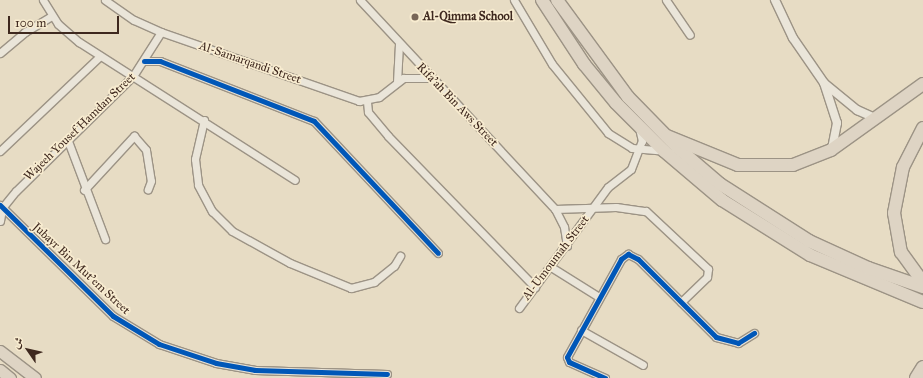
<!DOCTYPE html>
<meta charset="utf-8">
<style>
body{margin:0}
#map{position:relative;width:923px;height:378px;overflow:hidden;background:#e7dcc4;font-family:"IM FELL Great Primer",Amiri,serif}
div>[style]{position:absolute}
.roads{filter:drop-shadow(1px 0 #9c9385) drop-shadow(-1px 0 #9c9385) drop-shadow(0 1px #9c9385) drop-shadow(0 -1px #9c9385)}
.minor>*{height:7px;margin:-3.5px;padding:0 3.5px;transform-origin:3.5px;border-radius:3.5px;background:#eae5d9}
.tertiary>*{height:8px;margin:-4px;padding:0 4px;transform-origin:4px;border-radius:4px;background:#eae5d9}
.trunk>*{height:11px;margin:-5.5px;padding:0 5.5px;transform-origin:5.5px;border-radius:5.5px;background:#ded4c4}
.motorway>*{height:12px;margin:-6px;padding:0 6px;transform-origin:6px;border-radius:6px;background:#ded4c4}
.cycleway>*{height:5px;margin:-2.5px;padding:0 2.5px;transform-origin:2.5px;border-radius:2.5px;background:#0057b8}
.dots>*{width:11px;height:11px;translate:-50% -50%;box-sizing:border-box;border:2px solid #f8ecd0;border-radius:50%}
span{translate:-50% -50%;white-space:nowrap;text-align:center;line-height:1.15;-webkit-text-stroke:3.5px #f8ecd0;paint-order:stroke}
.poi-label{font-size:12px;color:#3e281e;font-weight:700}
.left{translate:0 -50%;text-align:left}
.street-label{font-size:12px;color:#3e281e}
.north{position:absolute;left:8px;top:330px;width:40px;height:40px;-webkit-text-stroke:3px #f8ecd0;paint-order:stroke;rotate:304deg;font-size:11px;font-weight:700;line-height:16px;text-align:center;color:#3e281e}
.north::after{content:'';display:block;margin:auto;width:14px;height:18px;background:#3e281e;clip-path:polygon(50% 0,100% 100%,50% 72%,0 100%)}
.scale{position:absolute;left:8px;top:16px;width:111px;height:18px;box-sizing:border-box;border:2px solid #3e281e;border-top:0;padding-left:5px;font-size:12px;line-height:14px;white-space:nowrap;color:#3e281e;-webkit-text-stroke:3px #f8ecd0;paint-order:stroke}
</style>
<div id="map">
<div class="roads">
<div class="minor">
<i style="left:43px;top:0;width:28px;rotate:58deg"></i>
<i style="left:58px;top:24px;width:28px;rotate:41deg"></i>
<i style="left:79px;top:42px;width:256px;rotate:32.6deg"></i>
<i style="left:105px;top:0;width:35px;rotate:35deg"></i>
<i style="left:134px;top:20px;width:30px;rotate:24deg"></i>
<i style="left:161px;top:32px;width:210px;rotate:19.2deg"></i>
<i style="left:359px;top:101px;width:20px;rotate:-11deg"></i>
<i style="left:379px;top:97px;width:31px;rotate:-38deg"></i>
<i style="left:403px;top:78px;width:27px"></i>
<i style="left:360px;top:0;width:286px;rotate:47deg"></i>
<i style="left:555px;top:209px;width:20px;rotate:63deg"></i>
<i style="left:564px;top:227px;width:19px;rotate:81deg"></i>
<i style="left:514px;top:0;width:74px;rotate:59.3deg"></i>
<i style="left:552px;top:64px;width:89px;rotate:50.9deg"></i>
<i style="left:608px;top:133px;width:28px;rotate:32deg"></i>
<i style="left:632px;top:148px;width:32px;rotate:5deg"></i>
<i style="left:666px;top:0;width:42px;rotate:55.6deg"></i>
<i style="left:0;top:53px;width:33px;rotate:-40deg"></i>
<i style="left:25px;top:32px;width:31px;rotate:-31deg"></i>
<i style="left:144px;top:61px;width:16px"></i>
<i style="left:160px;top:61px;width:165px;rotate:21.3deg"></i>
<i style="left:314px;top:121px;width:181px;rotate:46.8deg"></i>
<i style="left:397px;top:82px;width:39px;rotate:-87deg"></i>
<i style="left:367px;top:102px;width:10px;rotate:84deg"></i>
<i style="left:368px;top:112px;width:31px;rotate:50deg"></i>
<i style="left:388px;top:136px;width:211px;rotate:45.8deg"></i>
<i style="left:204px;top:120px;width:40px;rotate:103deg"></i>
<i style="left:195px;top:159px;width:26px;rotate:83deg"></i>
<i style="left:198px;top:185px;width:30px;rotate:62deg"></i>
<i style="left:212px;top:211px;width:28px;rotate:45deg"></i>
<i style="left:232px;top:231px;width:66px;rotate:28.9deg"></i>
<i style="left:290px;top:263px;width:66px;rotate:22.3deg"></i>
<i style="left:351px;top:288px;width:24px;rotate:-15deg"></i>
<i style="left:374px;top:282px;width:26px;rotate:-39deg"></i>
<i style="left:394px;top:266px;width:12px;rotate:-59deg"></i>
<i style="left:68px;top:141px;width:105px;rotate:69.3deg"></i>
<i style="left:0;top:151px;width:138px;rotate:-43.5deg"></i>
<i style="left:84px;top:190px;width:74px;rotate:-47.2deg"></i>
<i style="left:134px;top:136px;width:18px;rotate:49deg"></i>
<i style="left:146px;top:150px;width:31px;rotate:81deg"></i>
<i style="left:151px;top:181px;width:9px;rotate:111deg"></i>
<i style="left:0;top:205px;width:158px;rotate:44.5deg"></i>
<i style="left:113px;top:316px;width:54px;rotate:31.3deg"></i>
<i style="left:159px;top:344px;width:60px;rotate:18.4deg"></i>
<i style="left:216px;top:363px;width:40px;rotate:10deg"></i>
<i style="left:255px;top:370px;width:132px;rotate:1.7deg"></i>
<i style="left:555px;top:209px;width:61px;rotate:-1.9deg"></i>
<i style="left:616px;top:207px;width:30px;rotate:8deg"></i>
<i style="left:646px;top:211px;width:85px;rotate:43.1deg"></i>
<i style="left:708px;top:269px;width:8px;rotate:97deg"></i>
<i style="left:707px;top:277px;width:36px;rotate:136deg"></i>
<i style="left:0;top:221px;width:13px;rotate:-81deg"></i>
<i style="left:2px;top:208px;width:22px;rotate:-51deg"></i>
<i style="left:16px;top:191px;width:164px;rotate:-44.5deg"></i>
<i style="left:133px;top:76px;width:52px;rotate:-57.5deg"></i>
<i style="left:551px;top:267px;width:57px;rotate:32deg"></i>
<i style="left:519px;top:308px;width:150px;rotate:-53.7deg"></i>
<i style="left:608px;top:187px;width:29px;rotate:-38deg"></i>
<i style="left:631px;top:169px;width:30px;rotate:-69deg"></i>
<i style="left:642px;top:141px;width:13px;rotate:-103deg"></i>
<i style="left:581px;top:330px;width:71px;rotate:29.4deg"></i>
<i style="left:605px;top:378px;width:39px;rotate:-156deg"></i>
<i style="left:569px;top:362px;width:5px;rotate:-112deg"></i>
<i style="left:567px;top:357px;width:112px;rotate:-61.1deg"></i>
<i style="left:621px;top:259px;width:9px;rotate:-36deg"></i>
<i style="left:628px;top:254px;width:11px;rotate:27deg"></i>
<i style="left:638px;top:259px;width:110px;rotate:45deg"></i>
<i style="left:716px;top:337px;width:23px;rotate:15deg"></i>
<i style="left:738px;top:343px;width:19px;rotate:-32deg"></i>
</div>
<div class="tertiary">
<i style="left:775px;top:0;width:42px;rotate:64.7deg"></i>
<i style="left:793px;top:38px;width:55px;rotate:55.4deg"></i>
<i style="left:824px;top:83px;width:43px;rotate:39.3deg"></i>
<i style="left:857px;top:110px;width:20px;rotate:24deg"></i>
<i style="left:824px;top:83px;width:42px;rotate:72deg"></i>
<i style="left:837px;top:123px;width:26px;rotate:101deg"></i>
</div>
<div class="trunk">
<i style="left:0;top:351px;width:44px;rotate:37.6deg"></i>
<i style="left:0;top:370px;width:13px;rotate:39deg"></i>
</div>
<div class="motorway">
<i style="left:542px;top:0;width:77px;rotate:56.7deg"></i>
<i style="left:584px;top:64px;width:50px;rotate:50.6deg"></i>
<i style="left:616px;top:103px;width:68px;rotate:45deg"></i>
<i style="left:664px;top:151px;width:76px;rotate:40.2deg"></i>
<i style="left:722px;top:200px;width:104px;rotate:32deg"></i>
<i style="left:810px;top:255px;width:122px;rotate:22.6deg"></i>
<i style="left:557px;top:0;width:120px;rotate:53.8deg"></i>
<i style="left:628px;top:97px;width:71px;rotate:45.6deg"></i>
<i style="left:678px;top:148px;width:55px;rotate:40.6deg"></i>
<i style="left:720px;top:184px;width:106px;rotate:32.6deg"></i>
<i style="left:809px;top:241px;width:65px;rotate:24.6deg"></i>
<i style="left:868px;top:268px;width:58px;rotate:19.1deg"></i>
<i style="left:923px;top:128px;width:44px;rotate:117.1deg"></i>
<i style="left:903px;top:167px;width:47px;rotate:101.1deg"></i>
<i style="left:894px;top:213px;width:40px;rotate:80deg"></i>
<i style="left:901px;top:252px;width:37px;rotate:54deg"></i>
<i style="left:667px;top:136px;width:77px;rotate:22.2deg"></i>
<i style="left:738px;top:165px;width:55px"></i>
<i style="left:793px;top:165px;width:41px;rotate:-21.5deg"></i>
<i style="left:831px;top:150px;width:113px;rotate:-35.7deg"></i>
<i style="left:916px;top:378px;width:13px;rotate:-58deg"></i>
</div>
</div>
<div class="cycleway">
<i style="left:144px;top:61px;width:16px"></i>
<i style="left:160px;top:61px;width:165px;rotate:21.3deg"></i>
<i style="left:314px;top:121px;width:181px;rotate:46.8deg"></i>
<i style="left:0;top:205px;width:158px;rotate:44.5deg"></i>
<i style="left:113px;top:316px;width:54px;rotate:31.3deg"></i>
<i style="left:159px;top:344px;width:60px;rotate:18.4deg"></i>
<i style="left:216px;top:363px;width:40px;rotate:10deg"></i>
<i style="left:255px;top:370px;width:132px;rotate:1.7deg"></i>
<i style="left:605px;top:378px;width:39px;rotate:-156deg"></i>
<i style="left:569px;top:362px;width:5px;rotate:-112deg"></i>
<i style="left:567px;top:357px;width:112px;rotate:-61.1deg"></i>
<i style="left:621px;top:259px;width:9px;rotate:-36deg"></i>
<i style="left:628px;top:254px;width:11px;rotate:27deg"></i>
<i style="left:638px;top:259px;width:110px;rotate:45deg"></i>
<i style="left:716px;top:337px;width:23px;rotate:15deg"></i>
<i style="left:738px;top:343px;width:19px;rotate:-32deg"></i>
</div>
<div class="dots">
<i style="left:415px;top:17px;background:#796758"></i>
</div>
<div class="poi-label">
<span class="left" style="left:423px;top:17px">Al-Qimma School</span>
</div>
<div class="street-label">
<span style="left:250px;top:63px;rotate:19deg">Al-Samarqandi Street</span>
<span style="left:457px;top:105px;rotate:46deg">Rifa'ah Bin Aws Street</span>
<span style="left:80px;top:127px;rotate:-44deg">Wajeeh Yousef Hamdan Street</span>
<span style="left:556px;top:258px;rotate:-53deg">Al-Umoumah Street</span>
<span style="left:81px;top:269px;rotate:43deg">Jubayr Bin Mut'em Street</span>
</div>
<div class="north">ش</div>
<div class="scale">100 m</div>
</div>
